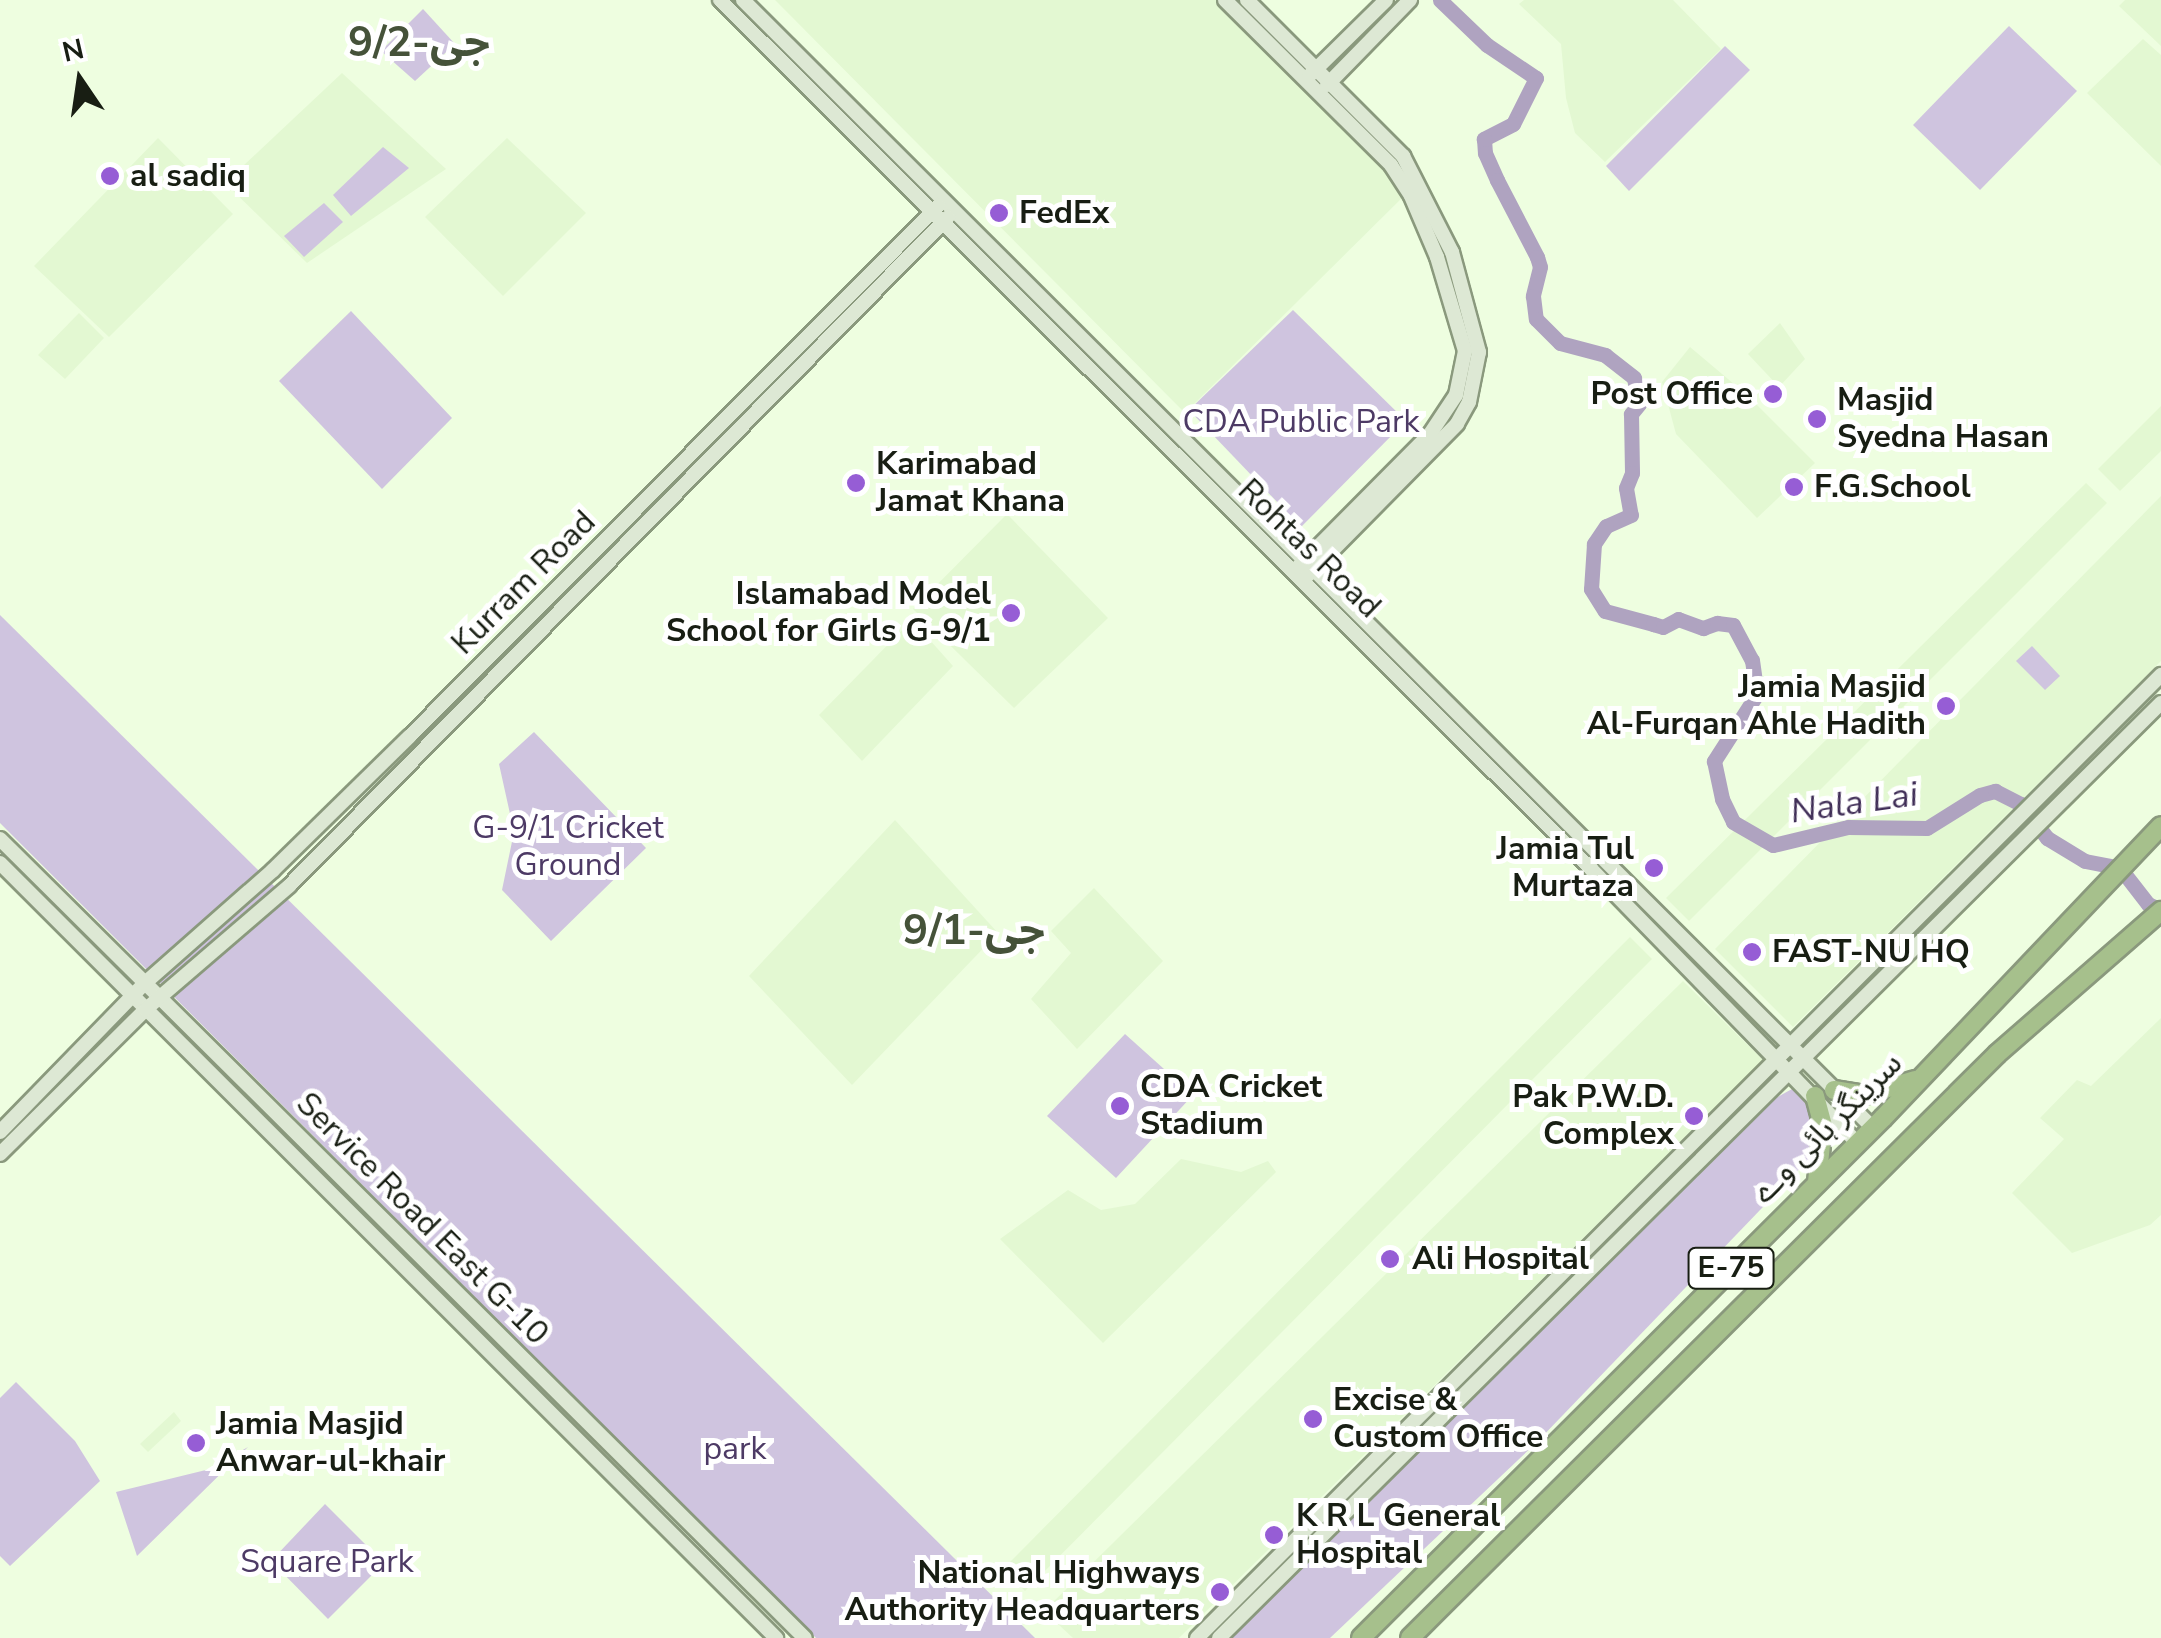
<!DOCTYPE html>
<meta charset="utf-8">
<style>
body{margin:0}
#map{position:relative;width:2161px;height:1638px;overflow:hidden;background:#eefee0;font-family:"Nunito Sans","Noto Sans Arabic",sans-serif}
div>[style]{position:absolute}
.built>*{inset:0;background:#e3f8d2}
.green>*{inset:0;background:#cfc4df}
.river>*{height:15px;margin:-7.5px;padding:0 7.5px;transform-origin:7.5px;border-radius:7.5px;background:#afa3c0}
.roads{filter:drop-shadow(2px 0 #8a997d) drop-shadow(-2px 0 #8a997d) drop-shadow(0 2px #8a997d) drop-shadow(0 -2px #8a997d)}
.secondary>*{height:14px;margin:-7px;padding:0 7px;transform-origin:7px;border-radius:7px;background:#dde8d4}
.trunk>*{height:18px;margin:-9px;padding:0 9px;transform-origin:9px;border-radius:9px;background:#a6c08c}
.dots>*{width:28px;height:28px;translate:-50% -50%;box-sizing:border-box;border:5px solid #fff;border-radius:50%}
span{translate:-50% -50%;white-space:nowrap;text-align:center;line-height:1.15;-webkit-text-stroke:10px #fff;paint-order:stroke}
.shield-label span{padding:2px 8px;background:#fff;border:2px solid;border-radius:8px;-webkit-text-stroke-width:0}
.shield-label{font-size:30px;color:#181e13;font-weight:700}
.poi-label{font-size:32px;color:#181e13;font-weight:700}
.left{translate:0 -50%;text-align:left}
.right{translate:-100% -50%;text-align:right}
.park-label{font-size:32px;color:#4d3a65}
.street-label{font-size:32px;color:#181e13}
.water-label{font-size:35px;color:#402e57;font-style:italic}
.district-label{font-size:42px;color:#455239;font-weight:700}
.north{position:absolute;left:30px;top:30px;width:100px;height:100px;-webkit-text-stroke:8px #fff;paint-order:stroke;rotate:347deg;font-size:28px;font-weight:700;line-height:40px;text-align:center;color:#181e13}
.north::after{content:'';display:block;margin:auto;width:35px;height:45px;background:#181e13;clip-path:polygon(50% 0,100% 100%,50% 72%,0 100%)}
</style>
<div id="map">
<div class="built">
<i style="clip-path:polygon(775px 0,1223px 0,1412px 188px,1185px 413px)"></i>
<i style="clip-path:polygon(1524px 0,1673px 0,1721px 49px,1605px 162px,1575px 133px,1566px 98px,1561px 44px,1519px 4px)"></i>
<i style="clip-path:polygon(2125px 0,2161px 0,2161px 46px,2119px 6px)"></i>
<i style="clip-path:polygon(2143px 39px,2161px 55px,2161px 166px,2087px 93px)"></i>
<i style="clip-path:polygon(342px 73px,446px 169px,307px 263px,225px 183px)"></i>
<i style="clip-path:polygon(158px 138px,233px 214px,109px 337px,34px 266px)"></i>
<i style="clip-path:polygon(507px 138px,586px 213px,503px 296px,425px 217px)"></i>
<i style="clip-path:polygon(79px 313px,104px 338px,65px 379px,38px 355px)"></i>
<i style="clip-path:polygon(1780px 323px,1805px 359px,1779px 387px,1748px 354px)"></i>
<i style="clip-path:polygon(1690px 347px,1747px 395px,1815px 463px,1757px 518px,1676px 434px,1662px 382px)"></i>
<i style="clip-path:polygon(2161px 406px,2161px 451px,2120px 491px,2098px 469px)"></i>
<i style="clip-path:polygon(2086px 483px,2107px 503px,1689px 921px,1666px 898px)"></i>
<i style="clip-path:polygon(2161px 496px,2161px 661px,1793px 1027px,1715px 949px)"></i>
<i style="clip-path:polygon(1007px 514px,1108px 618px,1014px 708px,913px 609px)"></i>
<i style="clip-path:polygon(912px 620px,953px 666px,862px 761px,819px 715px)"></i>
<i style="clip-path:polygon(895px 820px,998px 933px,852px 1085px,749px 976px)"></i>
<i style="clip-path:polygon(1094px 888px,1163px 961px,1077px 1049px,1031px 999px,1071px 953px,1051px 931px)"></i>
<i style="clip-path:polygon(1630px 937px,1652px 959px,1025px 1591px,1003px 1569px)"></i>
<i style="clip-path:polygon(1683px 981px,1763px 1060px,1179px 1638px,1073px 1638px,1044px 1611px)"></i>
<i style="clip-path:polygon(2161px 1018px,2161px 1215px,2150px 1225px,2072px 1253px,2012px 1193px,2064px 1139px,2040px 1118px,2077px 1080px,2091px 1086px)"></i>
<i style="clip-path:polygon(1181px 1159px,1241px 1172px,1268px 1161px,1276px 1172px,1103px 1343px,1000px 1239px,1068px 1190px,1101px 1210px,1135px 1204px)"></i>
<i style="clip-path:polygon(174px 1412px,181px 1421px,148px 1452px,140px 1444px)"></i>
</div>
<div class="green">
<i style="clip-path:polygon(423px 9px,455px 44px,415px 81px,381px 51px)"></i>
<i style="clip-path:polygon(2009px 26px,2077px 91px,1980px 190px,1913px 125px)"></i>
<i style="clip-path:polygon(1725px 46px,1750px 70px,1629px 191px,1606px 166px)"></i>
<i style="clip-path:polygon(383px 147px,409px 168px,351px 216px,333px 195px)"></i>
<i style="clip-path:polygon(324px 203px,343px 222px,304px 257px,284px 236px)"></i>
<i style="clip-path:polygon(1293px 310px,1406px 421px,1301px 527px,1189px 410px)"></i>
<i style="clip-path:polygon(351px 311px,452px 418px,382px 489px,279px 381px)"></i>
<i style="clip-path:polygon(0 615px,1035px 1638px,816px 1638px,0 823px)"></i>
<i style="clip-path:polygon(2032px 646px,2060px 676px,2045px 690px,2016px 661px)"></i>
<i style="clip-path:polygon(534px 732px,646px 848px,551px 941px,502px 890px,514px 832px,499px 764px)"></i>
<i style="clip-path:polygon(1125px 1034px,1193px 1095px,1116px 1178px,1047px 1116px)"></i>
<i style="clip-path:polygon(1792px 1089px,1809px 1102px,1816px 1134px,1812px 1156px,1537px 1442px,1330px 1638px,1232px 1638px,1774px 1099px)"></i>
<i style="clip-path:polygon(16px 1382px,75px 1441px,100px 1481px,10px 1566px,0 1556px,0 1398px)"></i>
<i style="clip-path:polygon(248px 1447px,137px 1556px,116px 1492px,210px 1469px)"></i>
<i style="clip-path:polygon(325px 1504px,384px 1563px,328px 1619px,271px 1561px)"></i>
</div>
<div class="river">
<i style="left:1440px;top:0;width:65px;rotate:43.8deg"></i>
<i style="left:1487px;top:45px;width:59px;rotate:34deg"></i>
<i style="left:1536px;top:78px;width:51px;rotate:116.6deg"></i>
<i style="left:1513px;top:124px;width:33px;rotate:153deg"></i>
<i style="left:1484px;top:139px;width:14px;rotate:86deg"></i>
<i style="left:1485px;top:153px;width:30px;rotate:66deg"></i>
<i style="left:1497px;top:180px;width:87px;rotate:62.5deg"></i>
<i style="left:1537px;top:257px;width:10px;rotate:73deg"></i>
<i style="left:1540px;top:267px;width:30px;rotate:104deg"></i>
<i style="left:1533px;top:296px;width:23px;rotate:83deg"></i>
<i style="left:1536px;top:319px;width:34px;rotate:45deg"></i>
<i style="left:1560px;top:343px;width:47px;rotate:14.9deg"></i>
<i style="left:1605px;top:355px;width:37px;rotate:38deg"></i>
<i style="left:1634px;top:378px;width:26px;rotate:79deg"></i>
<i style="left:1639px;top:404px;width:13px;rotate:129deg"></i>
<i style="left:1631px;top:414px;width:59px;rotate:89deg"></i>
<i style="left:1632px;top:473px;width:16px;rotate:112deg"></i>
<i style="left:1626px;top:488px;width:27px;rotate:80deg"></i>
<i style="left:1631px;top:515px;width:27px;rotate:156deg"></i>
<i style="left:1606px;top:526px;width:22px;rotate:124deg"></i>
<i style="left:1594px;top:544px;width:45px;rotate:93.8deg"></i>
<i style="left:1591px;top:589px;width:26px;rotate:58deg"></i>
<i style="left:1605px;top:611px;width:50px;rotate:15.2deg"></i>
<i style="left:1653px;top:624px;width:10px;rotate:17deg"></i>
<i style="left:1663px;top:627px;width:17px;rotate:-28deg"></i>
<i style="left:1678px;top:619px;width:27px;rotate:20deg"></i>
<i style="left:1703px;top:628px;width:15px;rotate:-20deg"></i>
<i style="left:1717px;top:623px;width:16px;rotate:7deg"></i>
<i style="left:1733px;top:625px;width:40px;rotate:62deg"></i>
<i style="left:1752px;top:660px;width:34px;rotate:82deg"></i>
<i style="left:1757px;top:694px;width:80px;rotate:122.7deg"></i>
<i style="left:1714px;top:761px;width:39px;rotate:78deg"></i>
<i style="left:1722px;top:799px;width:25px;rotate:64deg"></i>
<i style="left:1733px;top:822px;width:46px;rotate:29.9deg"></i>
<i style="left:1773px;top:845px;width:77px;rotate:-13.5deg"></i>
<i style="left:1848px;top:827px;width:79px;rotate:0.7deg"></i>
<i style="left:1927px;top:828px;width:62px;rotate:-31.9deg"></i>
<i style="left:1980px;top:795px;width:16px;rotate:-15deg"></i>
<i style="left:1995px;top:791px;width:29px;rotate:27deg"></i>
<i style="left:2021px;top:804px;width:43px;rotate:52.6deg"></i>
<i style="left:2047px;top:838px;width:44px;rotate:31.2deg"></i>
<i style="left:2085px;top:861px;width:36px;rotate:11deg"></i>
<i style="left:2120px;top:868px;width:46px;rotate:52.1deg"></i>
<i style="left:2148px;top:904px;width:14px;rotate:25deg"></i>
</div>
<div class="roads">
<div class="secondary">
<i style="left:720px;top:0;width:1230px;rotate:44.93deg"></i>
<i style="left:1591px;top:869px;width:382px;rotate:45.8deg"></i>
<i style="left:743px;top:0;width:1597px;rotate:44.95deg"></i>
<i style="left:1225px;top:0;width:234px;rotate:44.8deg"></i>
<i style="left:1391px;top:165px;width:37px;rotate:57deg"></i>
<i style="left:1411px;top:196px;width:66px;rotate:66.9deg"></i>
<i style="left:1437px;top:257px;width:98px;rotate:73.4deg"></i>
<i style="left:1465px;top:351px;width:45px;rotate:101.6deg"></i>
<i style="left:1456px;top:395px;width:47px;rotate:123.7deg"></i>
<i style="left:1430px;top:434px;width:187px;rotate:134.8deg"></i>
<i style="left:1247px;top:0;width:221px;rotate:45deg"></i>
<i style="left:1403px;top:156px;width:108px;rotate:63deg"></i>
<i style="left:1452px;top:252px;width:104px;rotate:74.9deg"></i>
<i style="left:1479px;top:352px;width:51px;rotate:101.3deg"></i>
<i style="left:1469px;top:402px;width:25px;rotate:119deg"></i>
<i style="left:1457px;top:424px;width:214px;rotate:134.6deg"></i>
<i style="left:1309px;top:76px;width:108px;rotate:-44.6deg"></i>
<i style="left:1327px;top:85px;width:119px;rotate:-45.7deg"></i>
<i style="left:0;top:839px;width:1134px;rotate:44.79deg"></i>
<i style="left:0;top:863px;width:1097px;rotate:44.96deg"></i>
<i style="left:0;top:1132px;width:208px;rotate:-45.8deg"></i>
<i style="left:145px;top:983px;width:171px;rotate:-41.4deg"></i>
<i style="left:273px;top:870px;width:190px;rotate:-44.4deg"></i>
<i style="left:409px;top:737px;width:750px;rotate:-45.11deg"></i>
<i style="left:0;top:1154px;width:204px;rotate:-44.8deg"></i>
<i style="left:145px;top:1010px;width:190px;rotate:-40.7deg"></i>
<i style="left:289px;top:886px;width:939px;rotate:-45.43deg"></i>
<i style="left:1197px;top:1638px;width:1363px;rotate:-44.97deg"></i>
<i style="left:1219px;top:1638px;width:1327px;rotate:-44.79deg"></i>
</div>
<div class="trunk">
<i style="left:1834px;top:1090px;width:31px;rotate:9deg"></i>
<i style="left:1865px;top:1095px;width:52px;rotate:-16.7deg"></i>
<i style="left:1815px;top:1096px;width:31px;rotate:75deg"></i>
<i style="left:1823px;top:1126px;width:56px;rotate:96.1deg"></i>
<i style="left:1361px;top:1638px;width:737px;rotate:-44.89deg"></i>
<i style="left:1883px;top:1118px;width:403px;rotate:-46.4deg"></i>
<i style="left:1410px;top:1638px;width:828px;rotate:-44.85deg"></i>
<i style="left:1997px;top:1054px;width:218px;rotate:-41.1deg"></i>
</div>
</div>
<div class="dots">
<i style="left:110px;top:176px;background:#965dd5"></i>
<i style="left:999px;top:213px;background:#965dd5"></i>
<i style="left:1773px;top:394px;background:#965dd5"></i>
<i style="left:1817px;top:419px;background:#965dd5"></i>
<i style="left:856px;top:483px;background:#965dd5"></i>
<i style="left:1794px;top:487px;background:#965dd5"></i>
<i style="left:1011px;top:613px;background:#965dd5"></i>
<i style="left:1946px;top:706px;background:#965dd5"></i>
<i style="left:1654px;top:868px;background:#965dd5"></i>
<i style="left:1752px;top:952px;background:#965dd5"></i>
<i style="left:1120px;top:1106px;background:#965dd5"></i>
<i style="left:1694px;top:1116px;background:#965dd5"></i>
<i style="left:1390px;top:1259px;background:#965dd5"></i>
<i style="left:1313px;top:1419px;background:#965dd5"></i>
<i style="left:196px;top:1443px;background:#965dd5"></i>
<i style="left:1274px;top:1535px;background:#965dd5"></i>
<i style="left:1220px;top:1592px;background:#965dd5"></i>
</div>
<div class="shield-label">
<span style="left:1731px;top:1268px">E-75</span>
</div>
<div class="poi-label">
<span class="left" style="left:130px;top:176px">al sadiq</span>
<span class="left" style="left:1019px;top:213px">FedEx</span>
<span class="right" style="left:1753px;top:394px">Post Office</span>
<span class="left" style="left:1837px;top:419px">Masjid<br>Syedna Hasan</span>
<span class="left" style="left:876px;top:483px">Karimabad<br>Jamat Khana</span>
<span class="left" style="left:1814px;top:487px">F.G.School</span>
<span class="right" style="left:991px;top:613px">Islamabad Model<br>School for Girls G-9/1</span>
<span class="right" style="left:1926px;top:706px">Jamia Masjid<br>Al-Furqan Ahle Hadith</span>
<span class="right" style="left:1634px;top:868px">Jamia Tul<br>Murtaza</span>
<span class="left" style="left:1772px;top:952px">FAST-NU HQ</span>
<span class="left" style="left:1140px;top:1106px">CDA Cricket<br>Stadium</span>
<span class="right" style="left:1674px;top:1116px">Pak P.W.D.<br>Complex</span>
<span class="left" style="left:1412px;top:1259px">Ali Hospital</span>
<span class="left" style="left:1333px;top:1419px">Excise &amp;<br>Custom Office</span>
<span class="left" style="left:216px;top:1443px">Jamia Masjid<br>Anwar-ul-khair</span>
<span class="left" style="left:1296px;top:1535px">K R L General<br>Hospital</span>
<span class="right" style="left:1200px;top:1592px">National Highways<br>Authority Headquarters</span>
</div>
<div class="park-label">
<span style="left:1301px;top:422px">CDA Public Park</span>
<span style="left:568px;top:847px">G-9/1 Cricket<br>Ground</span>
<span style="left:735px;top:1449px">park</span>
<span style="left:327px;top:1562px">Square Park</span>
</div>
<div class="street-label">
<span style="left:1309px;top:549px;rotate:44deg">Rohtas Road</span>
<span style="left:524px;top:583px;rotate:-45deg">Kurram Road</span>
<span style="left:1827px;top:1128px;rotate:-45deg">سرینگر ہائی وے</span>
<span style="left:422px;top:1219px;rotate:45deg">Service Road East G-10</span>
</div>
<div class="water-label">
<span style="left:1854px;top:803px;rotate:-8deg">Nala Lai</span>
</div>
<div class="district-label">
<span style="left:419px;top:43px">جی-9/2</span>
<span style="left:974px;top:931px">جی-9/1</span>
</div>
<div class="north">N</div>
</div>
